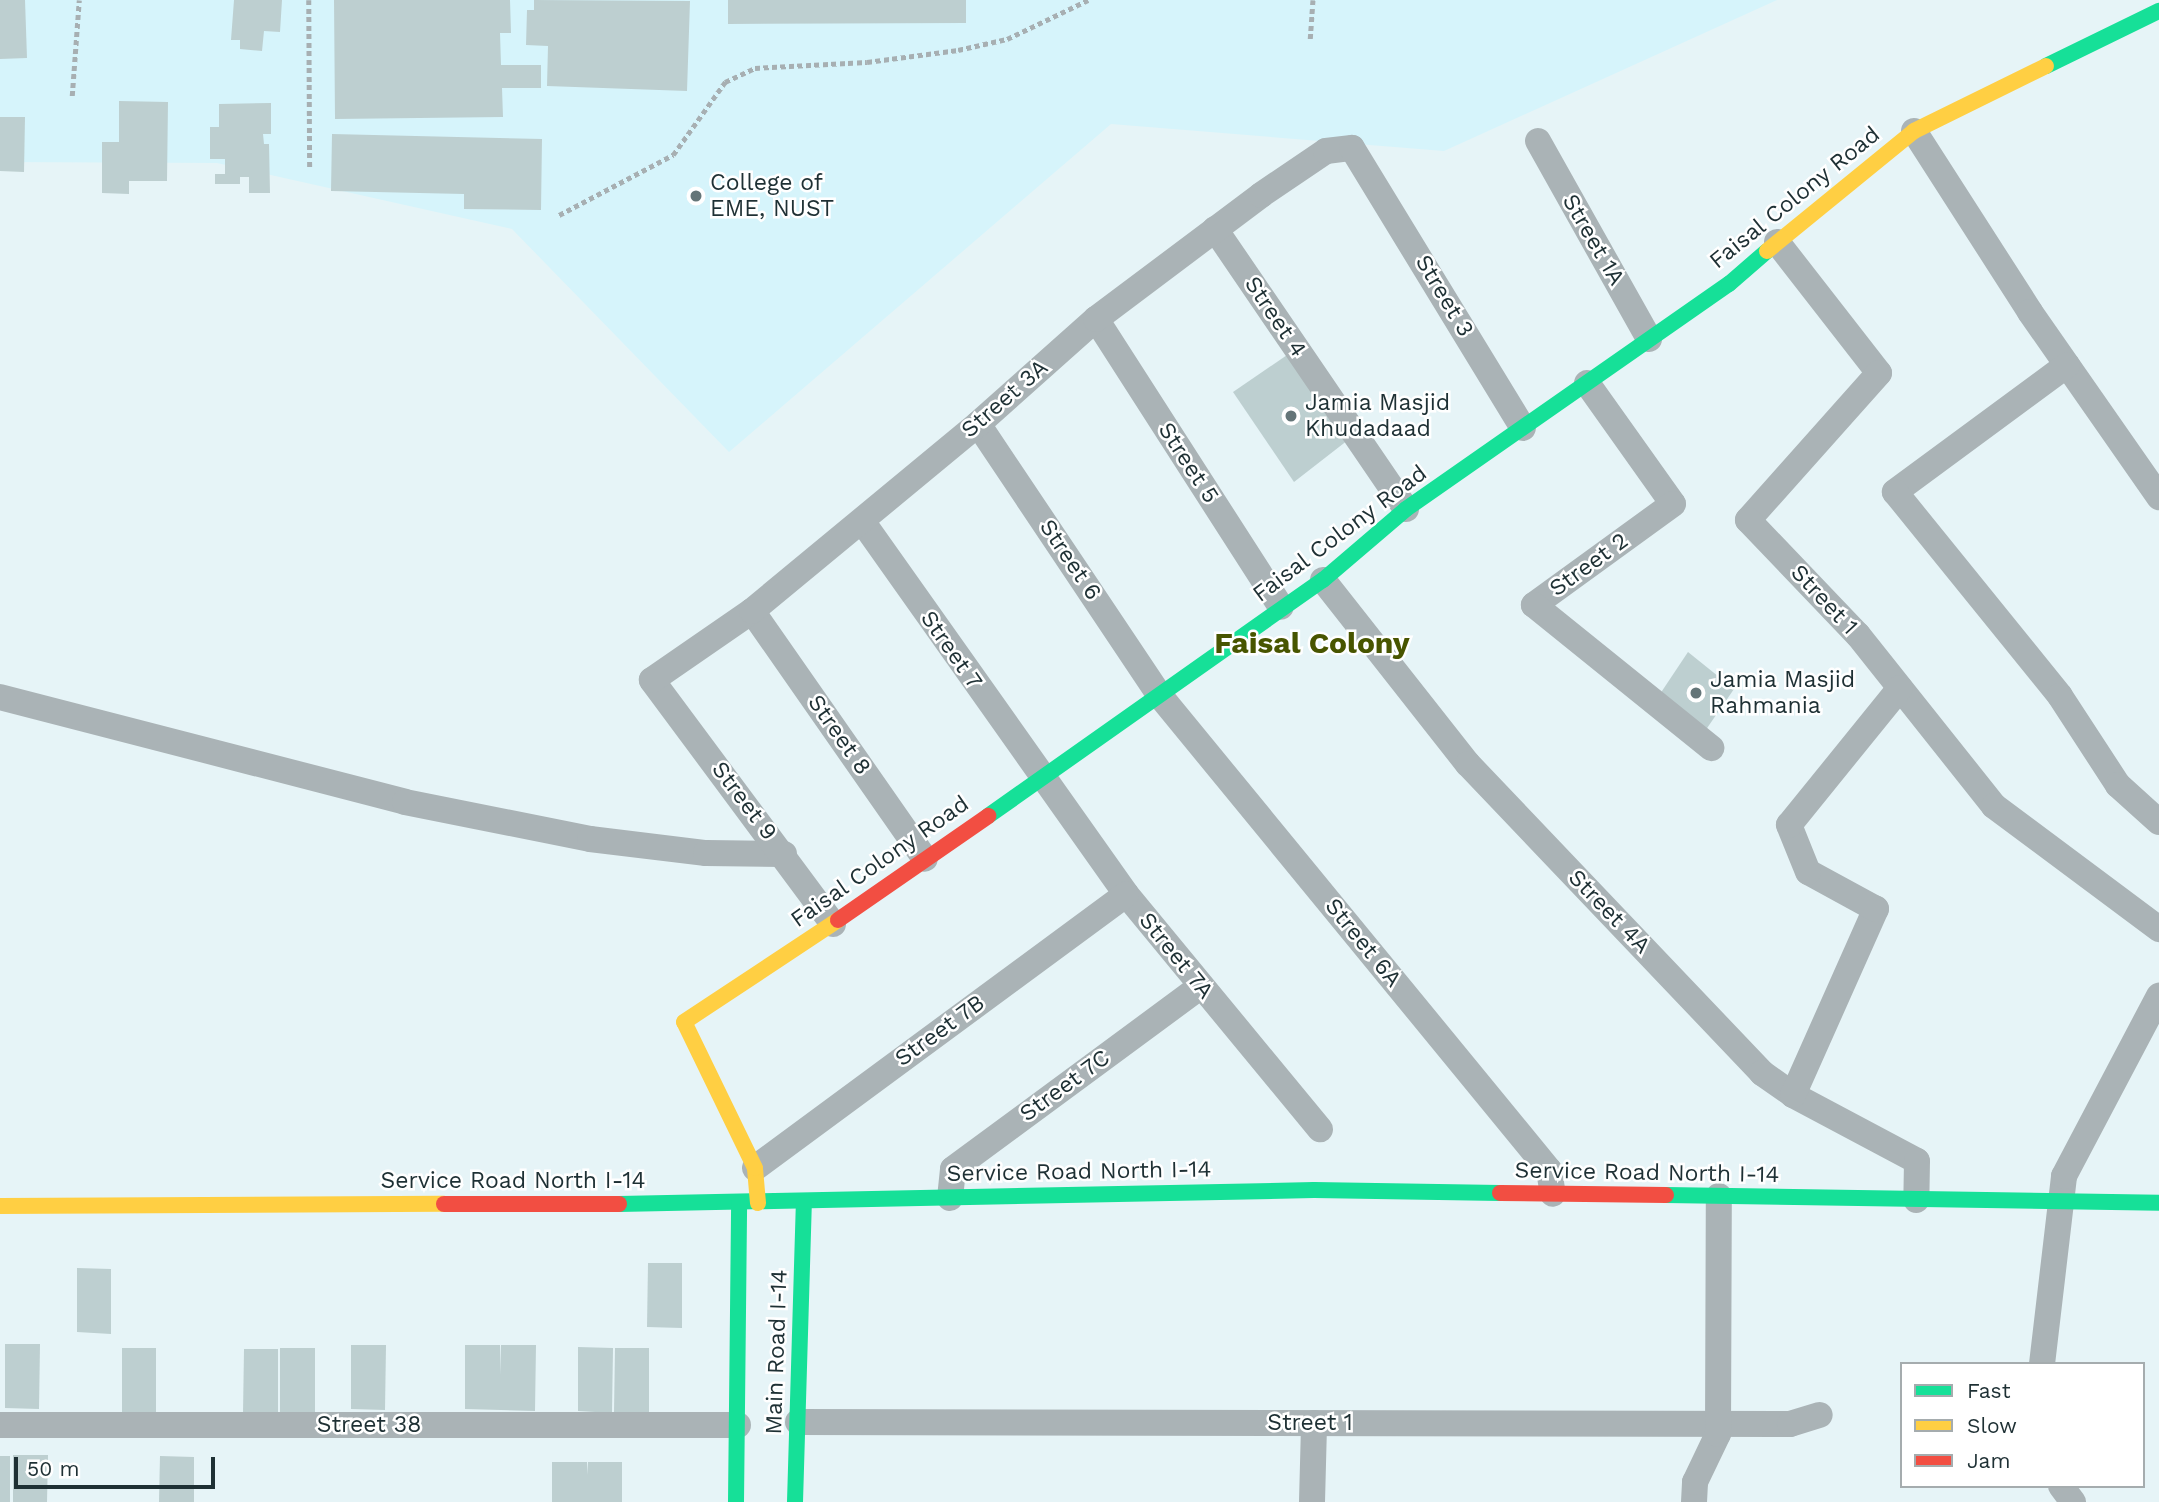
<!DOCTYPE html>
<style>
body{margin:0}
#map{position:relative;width:2159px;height:1502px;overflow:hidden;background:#e6f4f7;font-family:"Work Sans",sans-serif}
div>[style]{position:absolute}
.built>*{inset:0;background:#d6f4fb}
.building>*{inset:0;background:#bdcfd0}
.path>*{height:4.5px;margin-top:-2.25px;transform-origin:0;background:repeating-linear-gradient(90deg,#a7afb2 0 5px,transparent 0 8.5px)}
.street>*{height:26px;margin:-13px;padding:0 13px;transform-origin:13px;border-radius:13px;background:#aab3b6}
.fast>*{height:16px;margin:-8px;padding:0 8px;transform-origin:8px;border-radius:8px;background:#16e098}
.slow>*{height:16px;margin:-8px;padding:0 8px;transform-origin:8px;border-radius:8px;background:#ffcf43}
.jam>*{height:16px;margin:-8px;padding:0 8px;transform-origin:8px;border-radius:8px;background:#f24e42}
.dots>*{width:19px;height:19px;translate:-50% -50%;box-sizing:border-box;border:4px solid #fff;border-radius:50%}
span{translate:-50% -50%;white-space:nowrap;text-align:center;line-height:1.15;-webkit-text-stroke:5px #fff;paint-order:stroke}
.poi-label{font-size:23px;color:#1e3034}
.left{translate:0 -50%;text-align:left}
.street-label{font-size:23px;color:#1e3034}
.district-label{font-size:30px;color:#485500;font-weight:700}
.legend{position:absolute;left:1900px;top:1362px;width:245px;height:126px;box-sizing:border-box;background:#fff;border:2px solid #a5acae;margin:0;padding:9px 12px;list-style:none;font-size:21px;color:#1e3034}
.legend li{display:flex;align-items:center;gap:14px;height:35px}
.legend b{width:35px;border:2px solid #a5acae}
.scale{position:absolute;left:14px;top:1457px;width:201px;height:32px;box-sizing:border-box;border:4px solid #1e3034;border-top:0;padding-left:9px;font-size:21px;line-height:24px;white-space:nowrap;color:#1e3034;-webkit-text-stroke:5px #fff;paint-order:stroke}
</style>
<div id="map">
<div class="built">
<i style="clip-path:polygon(0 0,1777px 0,1444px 151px,1111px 124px,729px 452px,512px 229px,217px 163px,0 162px)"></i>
</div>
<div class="building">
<i style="clip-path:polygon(0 0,25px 0,27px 58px,0 59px)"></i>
<i style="clip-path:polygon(234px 0,282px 0,280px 32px,264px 31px,262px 51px,240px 49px,240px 40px,231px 40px)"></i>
<i style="clip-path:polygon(334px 0,510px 0,511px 33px,500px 33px,501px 65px,541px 65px,541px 88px,502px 88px,503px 117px,335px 119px)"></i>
<i style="clip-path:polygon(534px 0,690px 1px,687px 91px,547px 86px,548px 46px,526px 45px,527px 10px,534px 10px)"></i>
<i style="clip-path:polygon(728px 0,966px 0,966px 23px,728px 24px)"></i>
<i style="clip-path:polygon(119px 101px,168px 102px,167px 181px,129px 181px,129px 194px,102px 193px,102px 142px,119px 142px)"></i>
<i style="clip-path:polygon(271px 103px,271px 134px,263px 134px,264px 144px,269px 144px,270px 193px,249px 193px,249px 177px,240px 177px,240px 184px,215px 184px,215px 174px,225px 174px,225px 159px,210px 159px,210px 127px,219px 127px,219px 104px)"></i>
<i style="clip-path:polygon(0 117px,25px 117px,24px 172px,0 171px)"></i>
<i style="clip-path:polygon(332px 134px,542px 139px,541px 210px,464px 209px,464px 194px,331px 191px)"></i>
<i style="clip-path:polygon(1290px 353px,1348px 440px,1294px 482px,1233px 392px)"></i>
<i style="clip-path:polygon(1688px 652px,1734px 689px,1703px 734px,1658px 697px)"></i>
<i style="clip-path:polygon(648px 1263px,682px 1263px,682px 1328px,647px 1327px)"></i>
<i style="clip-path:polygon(77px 1268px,111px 1269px,111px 1334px,77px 1332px)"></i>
<i style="clip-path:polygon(5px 1344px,40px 1344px,39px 1409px,5px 1408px)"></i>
<i style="clip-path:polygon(351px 1345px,386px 1345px,385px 1410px,351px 1409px)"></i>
<i style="clip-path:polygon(465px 1345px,500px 1345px,500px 1375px,501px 1345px,536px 1345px,535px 1411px,465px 1409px)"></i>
<i style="clip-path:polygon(578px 1347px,613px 1348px,612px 1413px,578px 1411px)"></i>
<i style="clip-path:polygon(122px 1348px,156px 1348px,156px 1414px,122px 1413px)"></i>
<i style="clip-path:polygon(280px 1348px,315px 1348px,315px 1413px,280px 1412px)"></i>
<i style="clip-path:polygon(615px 1348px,649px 1348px,649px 1414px,614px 1412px)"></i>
<i style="clip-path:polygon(244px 1349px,278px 1349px,278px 1414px,243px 1413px)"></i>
<i style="clip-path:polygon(13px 1455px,48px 1455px,47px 1502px,13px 1502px)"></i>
<i style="clip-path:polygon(0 1456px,10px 1456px,10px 1502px,0 1502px)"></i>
<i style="clip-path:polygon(160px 1456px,194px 1457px,194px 1502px,159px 1502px)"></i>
<i style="clip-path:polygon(552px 1462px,587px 1462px,587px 1475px,588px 1462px,622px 1462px,622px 1502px,552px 1502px)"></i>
</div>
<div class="path">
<i style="left:309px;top:0;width:168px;rotate:89.7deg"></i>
<i style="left:1310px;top:39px;width:39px;rotate:-86deg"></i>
<i style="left:72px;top:96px;width:96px;rotate:-85.8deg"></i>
<i style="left:559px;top:215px;width:129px;rotate:-27.8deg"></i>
<i style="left:673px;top:155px;width:90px;rotate:-54.5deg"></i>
<i style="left:725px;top:82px;width:33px;rotate:-25deg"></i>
<i style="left:755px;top:68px;width:112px;rotate:-3.1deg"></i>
<i style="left:867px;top:62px;width:92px;rotate:-7.5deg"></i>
<i style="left:958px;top:50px;width:50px;rotate:-12.7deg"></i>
<i style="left:1007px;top:39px;width:90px;rotate:-25.7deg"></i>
</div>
<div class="street">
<i style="left:1914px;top:131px;width:215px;rotate:57.3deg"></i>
<i style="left:2030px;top:312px;width:226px;rotate:55.1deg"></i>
<i style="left:1538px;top:141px;width:227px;rotate:60.7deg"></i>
<i style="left:1215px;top:229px;width:339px;rotate:55.7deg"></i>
<i style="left:1777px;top:242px;width:166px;rotate:52.1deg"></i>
<i style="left:1879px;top:373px;width:197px;rotate:131.7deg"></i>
<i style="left:1748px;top:520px;width:159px;rotate:46.3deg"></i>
<i style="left:1858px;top:635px;width:218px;rotate:51.5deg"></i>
<i style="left:1994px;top:806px;width:206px;rotate:36.7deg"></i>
<i style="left:1096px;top:319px;width:342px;rotate:57.3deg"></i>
<i style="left:2067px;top:365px;width:214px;rotate:143.6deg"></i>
<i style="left:1895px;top:492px;width:262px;rotate:51deg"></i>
<i style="left:2060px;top:696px;width:106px;rotate:56.9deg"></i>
<i style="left:2118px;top:785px;width:55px;rotate:42.1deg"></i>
<i style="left:1587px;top:383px;width:148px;rotate:54.6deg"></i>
<i style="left:1673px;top:504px;width:172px;rotate:144deg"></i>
<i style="left:1534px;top:605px;width:228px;rotate:38.9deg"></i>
<i style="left:978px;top:424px;width:329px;rotate:56.2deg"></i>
<i style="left:1161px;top:697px;width:612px;rotate:50.64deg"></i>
<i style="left:1549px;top:1170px;width:24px;rotate:81deg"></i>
<i style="left:862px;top:521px;width:457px;rotate:54.7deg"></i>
<i style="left:1126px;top:894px;width:305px;rotate:50.5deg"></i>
<i style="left:1323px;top:580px;width:234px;rotate:51.8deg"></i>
<i style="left:1468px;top:764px;width:427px;rotate:46.4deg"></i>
<i style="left:1762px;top:1073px;width:38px;rotate:35deg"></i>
<i style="left:1793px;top:1095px;width:140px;rotate:28deg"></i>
<i style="left:1917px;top:1161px;width:39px;rotate:91deg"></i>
<i style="left:752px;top:611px;width:302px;rotate:55.1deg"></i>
<i style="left:0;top:697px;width:418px;rotate:14.5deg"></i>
<i style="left:405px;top:802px;width:189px;rotate:11.3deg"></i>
<i style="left:590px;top:839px;width:117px;rotate:6.9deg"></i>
<i style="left:706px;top:853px;width:78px;rotate:0.7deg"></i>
<i style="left:833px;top:924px;width:304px;rotate:-126.6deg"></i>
<i style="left:652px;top:680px;width:121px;rotate:-34.6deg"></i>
<i style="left:752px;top:611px;width:293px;rotate:-39.6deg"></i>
<i style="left:978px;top:424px;width:158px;rotate:-41.7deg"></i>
<i style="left:1096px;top:319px;width:206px;rotate:-36.9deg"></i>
<i style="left:1261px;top:195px;width:78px;rotate:-34.1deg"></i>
<i style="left:1326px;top:151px;width:26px;rotate:-7deg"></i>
<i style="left:1352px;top:148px;width:328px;rotate:58.6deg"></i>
<i style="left:1793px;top:1095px;width:204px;rotate:-66deg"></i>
<i style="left:1876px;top:909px;width:77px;rotate:-151.4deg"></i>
<i style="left:1808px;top:872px;width:51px;rotate:-112deg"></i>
<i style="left:1789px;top:825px;width:176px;rotate:-51deg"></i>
<i style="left:755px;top:1168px;width:461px;rotate:-36.4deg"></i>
<i style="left:950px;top:1198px;width:29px;rotate:-84deg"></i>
<i style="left:953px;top:1169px;width:307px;rotate:-36.4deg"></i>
<i style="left:2042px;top:1364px;width:189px;rotate:-83.3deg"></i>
<i style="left:2064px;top:1176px;width:204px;rotate:-62.2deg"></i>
<i style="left:798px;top:1422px;width:992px;rotate:0.12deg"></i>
<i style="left:1790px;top:1424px;width:31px;rotate:-17deg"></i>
<i style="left:0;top:1425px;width:738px"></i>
<i style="left:2061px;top:1486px;width:20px;rotate:53deg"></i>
<i style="left:1312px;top:1502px;width:79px;rotate:-88.5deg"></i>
<i style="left:1694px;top:1502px;width:20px;rotate:-87deg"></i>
<i style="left:1695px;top:1482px;width:53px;rotate:-64.4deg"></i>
<i style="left:1718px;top:1434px;width:238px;rotate:-89.8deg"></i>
</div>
<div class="fast">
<i style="left:2046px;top:66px;width:126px;rotate:-26deg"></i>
<i style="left:988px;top:816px;width:410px;rotate:-35.2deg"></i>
<i style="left:1323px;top:580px;width:109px;rotate:-40.5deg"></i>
<i style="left:1406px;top:509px;width:394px;rotate:-34.9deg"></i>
<i style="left:1729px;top:284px;width:50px;rotate:-41deg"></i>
<i style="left:1666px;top:1195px;width:493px;rotate:0.9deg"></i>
<i style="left:619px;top:1204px;width:695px;rotate:-1.15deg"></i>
<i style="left:1314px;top:1190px;width:186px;rotate:0.9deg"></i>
<i style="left:736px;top:1502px;width:299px;rotate:-89.4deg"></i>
<i style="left:795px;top:1502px;width:299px;rotate:-88.3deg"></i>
</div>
<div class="slow">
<i style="left:1767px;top:251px;width:190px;rotate:-39.2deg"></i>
<i style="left:1914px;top:131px;width:147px;rotate:-26.2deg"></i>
<i style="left:758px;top:1203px;width:35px;rotate:-95deg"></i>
<i style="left:755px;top:1168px;width:162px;rotate:-115.9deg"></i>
<i style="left:684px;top:1022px;width:185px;rotate:-33.5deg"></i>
<i style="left:0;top:1206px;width:444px;rotate:-0.3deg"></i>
</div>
<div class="jam">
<i style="left:838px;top:920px;width:183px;rotate:-34.7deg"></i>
<i style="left:1500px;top:1193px;width:166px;rotate:0.7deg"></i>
<i style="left:444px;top:1204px;width:175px"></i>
</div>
<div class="dots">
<i style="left:696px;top:196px;background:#647578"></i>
<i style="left:1291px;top:416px;background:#647578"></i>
<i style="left:1696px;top:693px;background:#647578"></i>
</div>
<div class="poi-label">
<span class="left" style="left:710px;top:196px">College of<br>EME, NUST</span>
<span class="left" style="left:1305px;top:416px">Jamia Masjid<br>Khudadaad</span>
<span class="left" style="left:1710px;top:693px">Jamia Masjid<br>Rahmania</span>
</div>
<div class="street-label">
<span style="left:1795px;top:198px;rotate:-39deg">Faisal Colony Road</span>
<span style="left:1593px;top:240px;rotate:60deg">Street 1A</span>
<span style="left:1444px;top:296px;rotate:59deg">Street 3</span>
<span style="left:1275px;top:317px;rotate:56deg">Street 4</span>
<span style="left:1005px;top:399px;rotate:-41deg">Street 3A</span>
<span style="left:1188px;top:463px;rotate:57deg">Street 5</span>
<span style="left:1340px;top:534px;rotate:-37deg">Faisal Colony Road</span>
<span style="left:1070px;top:560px;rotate:56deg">Street 6</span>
<span style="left:1589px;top:565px;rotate:-36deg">Street 2</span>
<span style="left:1824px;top:600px;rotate:47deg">Street 1</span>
<span style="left:951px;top:650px;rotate:55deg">Street 7</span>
<span style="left:839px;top:735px;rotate:55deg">Street 8</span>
<span style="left:744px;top:801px;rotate:53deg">Street 9</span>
<span style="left:880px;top:862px;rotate:-35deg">Faisal Colony Road</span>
<span style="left:1609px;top:912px;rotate:46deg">Street 4A</span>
<span style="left:1363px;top:943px;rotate:51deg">Street 6A</span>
<span style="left:1176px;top:956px;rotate:51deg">Street 7A</span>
<span style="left:940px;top:1031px;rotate:-36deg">Street 7B</span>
<span style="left:1065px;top:1086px;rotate:-36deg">Street 7C</span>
<span style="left:1079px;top:1172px;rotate:-1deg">Service Road North I-14</span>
<span style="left:1647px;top:1173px;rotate:1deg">Service Road North I-14</span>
<span style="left:513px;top:1181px">Service Road North I-14</span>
<span style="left:777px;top:1352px;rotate:-88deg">Main Road I-14</span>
<span style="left:1310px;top:1423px">Street 1</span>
<span style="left:369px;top:1425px">Street 38</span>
</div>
<div class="district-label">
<span style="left:1312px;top:643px">Faisal Colony</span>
</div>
<ul class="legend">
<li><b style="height:9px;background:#16e098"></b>Fast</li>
<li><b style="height:9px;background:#ffcf43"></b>Slow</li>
<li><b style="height:9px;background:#f24e42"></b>Jam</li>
</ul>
<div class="scale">50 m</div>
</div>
